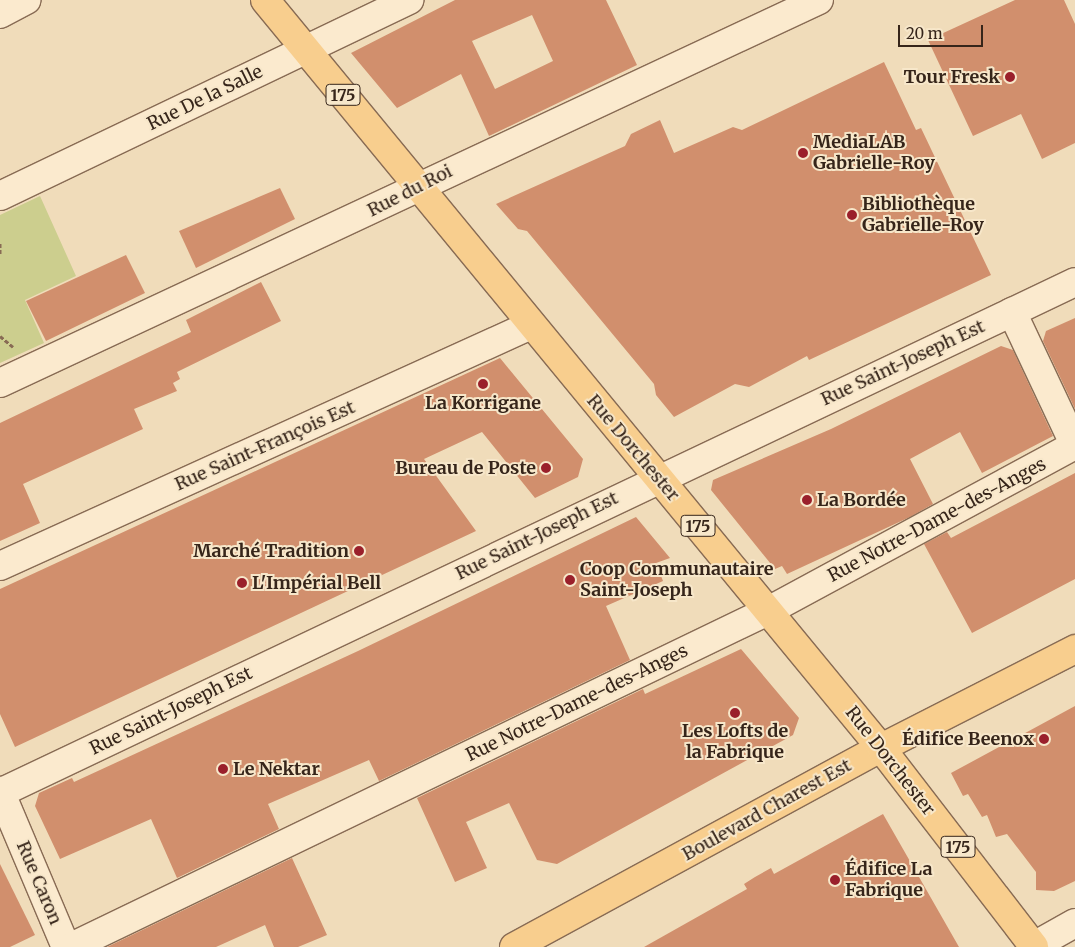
<!DOCTYPE html>
<meta charset="utf-8">
<style>
body{margin:0}
#map{position:relative;width:1075px;height:947px;overflow:hidden;background:#f0dcba;font-family:Merriweather,serif}
div>[style]{position:absolute}
.green>*{inset:0;background:#ccce8e}
.building>*{inset:0;background:#d18f6d}
.path>*{height:3px;margin-top:-1.5px;transform-origin:0;background:repeating-linear-gradient(90deg,#886b54 0 4px,transparent 0 6.5px)}
.roads{filter:drop-shadow(1px 0 #886b54) drop-shadow(-1px 0 #886b54) drop-shadow(0 1px #886b54) drop-shadow(0 -1px #886b54)}
.minor>*{height:28px;margin:-14px;padding:0 14px;transform-origin:14px;border-radius:14px;background:#fbeace}
.primary>*{height:28px;margin:-14px;padding:0 14px;transform-origin:14px;border-radius:14px;background:#f8ce8e}
.dots>*{width:14px;height:14px;translate:-50% -50%;box-sizing:border-box;border:2px solid #f7e7ca;border-radius:50%}
span{translate:-50% -50%;white-space:nowrap;text-align:center;line-height:1.15;-webkit-text-stroke:4px #f7e7ca;paint-order:stroke}
.shield-label span{padding:1px 4px;background:#f7e7ca;border:1px solid;border-radius:4px;-webkit-text-stroke-width:0}
.shield-label{font-size:16px;color:#36251a;font-weight:700}
.poi-label{font-size:18px;color:#36251a;font-weight:700}
.right{translate:-100% -50%;text-align:right}
.left{translate:0 -50%;text-align:left}
.street-label{font-size:18px;color:#36251a}
.scale{position:absolute;left:898px;top:25px;width:85px;height:22px;box-sizing:border-box;border:2px solid #36251a;border-top:0;padding-left:6px;font-size:15px;line-height:18px;white-space:nowrap;color:#36251a;-webkit-text-stroke:4px #f7e7ca;paint-order:stroke}
</style>
<div id="map">
<div class="green">
<i style="clip-path:polygon(40px 196px,76px 276px,25px 300px,44px 343px,0 363px,0 215px)"></i>
</div>
<div class="building">
<i style="clip-path:polygon(evenodd,455px 0,606px 0,637px 65px,489px 136px,461px 74px,397px 108px,351px 53px,455px 0,532px 15px,553px 61px,495px 89px,472px 41px,532px 15px)"></i>
<i style="clip-path:polygon(1015px 0,1064px 0,1075px 24px,1075px 143px,1042px 159px,1021px 114px,973px 136px,928px 40px)"></i>
<i style="clip-path:polygon(884px 62px,916px 130px,921px 128px,991px 275px,809px 360px,807px 356px,749px 387px,735px 384px,674px 417px,656px 395px,654px 384px,527px 231px,518px 229px,496px 204px,625px 146px,631px 134px,660px 120px,674px 153px,733px 127px,742px 130px)"></i>
<i style="clip-path:polygon(280px 188px,295px 219px,196px 268px,179px 231px)"></i>
<i style="clip-path:polygon(126px 255px,145px 293px,46px 341px,26px 301px)"></i>
<i style="clip-path:polygon(261px 282px,281px 321px,177px 372px,180px 379px,173px 383px,177px 391px,134px 409px,143px 429px,23px 484px,40px 523px,0 541px,0 423px,191px 332px,186px 320px)"></i>
<i style="clip-path:polygon(1075px 318px,1075px 409px,1043px 341px,1046px 331px)"></i>
<i style="clip-path:polygon(1001px 346px,1013px 350px,1053px 436px,982px 473px,960px 432px,910px 459px,933px 504px,910px 517px,787px 574px,782px 566px,775px 569px,711px 490px,713px 480px,831px 429px)"></i>
<i style="clip-path:polygon(500px 358px,583px 459px,578px 477px,535px 498px,482px 432px,424px 459px,476px 531px,15px 747px,0 714px,0 589px)"></i>
<i style="clip-path:polygon(1075px 473px,1075px 579px,972px 633px,924px 544px,947px 532px,951px 538px)"></i>
<i style="clip-path:polygon(636px 517px,670px 558px,656px 563px,663px 581px,606px 606px,630px 660px,379px 781px,369px 760px,268px 804px,279px 829px,177px 878px,151px 819px,60px 859px,35px 806px,39px 793px,72px 778px,74px 782px,358px 651px)"></i>
<i style="clip-path:polygon(741px 649px,799px 718px,793px 735px,557px 864px,537px 860px,509px 803px,466px 822px,487px 868px,455px 882px,417px 798px,643px 689px,645px 694px)"></i>
<i style="clip-path:polygon(1075px 706px,1075px 881px,1054px 891px,1036px 890px,1036px 872px,1007px 834px,996px 837px,987px 815px,982px 817px,968px 794px,963px 796px,951px 773px)"></i>
<i style="clip-path:polygon(883px 814px,959px 947px,644px 947px,747px 889px,744px 884px,755px 877px,771px 868px,774px 874px)"></i>
<i style="clip-path:polygon(292px 858px,327px 935px,298px 947px,274px 947px,265px 925px,216px 947px,107px 947px)"></i>
<i style="clip-path:polygon(0 864px,35px 935px,10px 947px,0 947px)"></i>
</div>
<div class="path">
<i style="left:0;top:243px;width:11px;rotate:90deg"></i>
<i style="left:0;top:336px;width:17px;rotate:40deg"></i>
</div>
<div class="roads">
<div class="minor">
<i style="left:0;top:14px;width:30px;rotate:-28deg"></i>
<i style="left:0;top:196px;width:454px;rotate:-25.6deg"></i>
<i style="left:1012px;top:312px;width:148px;rotate:64.8deg"></i>
<i style="left:0;top:383px;width:904px;rotate:-25.06deg"></i>
<i style="left:0;top:566px;width:583px;rotate:-24.41deg"></i>
<i style="left:0;top:791px;width:169px;rotate:67.1deg"></i>
<i style="left:0;top:793px;width:1190px;rotate:-25.42deg"></i>
<i style="left:1034px;top:946px;width:47px;rotate:-29.3deg"></i>
<i style="left:71px;top:947px;width:774px;rotate:-25.74deg"></i>
<i style="left:768px;top:611px;width:349px;rotate:-28.4deg"></i>
</div>
<div class="primary">
<i style="left:265px;top:0;width:969px;rotate:50.53deg"></i>
<i style="left:881px;top:748px;width:251px;rotate:52.4deg"></i>
<i style="left:514px;top:947px;width:417px;rotate:-28.5deg"></i>
<i style="left:881px;top:748px;width:218px;rotate:-27deg"></i>
</div>
</div>
<div class="dots">
<i style="left:1010px;top:77px;background:#9a202b"></i>
<i style="left:803px;top:153px;background:#9a202b"></i>
<i style="left:852px;top:215px;background:#9a202b"></i>
<i style="left:483px;top:384px;background:#9a202b"></i>
<i style="left:546px;top:468px;background:#9a202b"></i>
<i style="left:807px;top:500px;background:#9a202b"></i>
<i style="left:359px;top:551px;background:#9a202b"></i>
<i style="left:570px;top:580px;background:#9a202b"></i>
<i style="left:242px;top:583px;background:#9a202b"></i>
<i style="left:735px;top:713px;background:#9a202b"></i>
<i style="left:1044px;top:739px;background:#9a202b"></i>
<i style="left:223px;top:769px;background:#9a202b"></i>
<i style="left:835px;top:880px;background:#9a202b"></i>
</div>
<div class="shield-label">
<span style="left:343px;top:95px">175</span>
<span style="left:698px;top:526px">175</span>
<span style="left:958px;top:847px">175</span>
</div>
<div class="poi-label">
<span class="right" style="left:1000px;top:77px">Tour Fresk</span>
<span class="left" style="left:813px;top:153px">MediaLAB<br>Gabrielle-Roy</span>
<span class="left" style="left:862px;top:215px">Bibliothèque<br>Gabrielle-Roy</span>
<span style="left:483px;top:403px">La Korrigane</span>
<span class="right" style="left:536px;top:468px">Bureau de Poste</span>
<span class="left" style="left:817px;top:500px">La Bordée</span>
<span class="right" style="left:349px;top:551px">Marché Tradition</span>
<span class="left" style="left:580px;top:580px">Coop Communautaire<br>Saint-Joseph</span>
<span class="left" style="left:252px;top:583px">L'Impérial Bell</span>
<span style="left:735px;top:742px">Les Lofts de<br>la Fabrique</span>
<span class="right" style="left:1034px;top:739px">Édifice Beenox</span>
<span class="left" style="left:233px;top:769px">Le Nektar</span>
<span class="left" style="left:845px;top:880px">Édifice La<br>Fabrique</span>
</div>
<div class="street-label">
<span style="left:205px;top:98px;rotate:-26deg">Rue De la Salle</span>
<span style="left:410px;top:191px;rotate:-27deg">Rue du Roi</span>
<span style="left:903px;top:363px;rotate:-25deg">Rue Saint-Joseph Est</span>
<span style="left:265px;top:446px;rotate:-24deg">Rue Saint-François Est</span>
<span style="left:633px;top:448px;rotate:50deg">Rue Dorchester</span>
<span style="left:937px;top:520px;rotate:-28deg">Rue Notre-Dame-des-Anges</span>
<span style="left:537px;top:536px;rotate:-26deg">Rue Saint-Joseph Est</span>
<span style="left:577px;top:703px;rotate:-26deg">Rue Notre-Dame-des-Anges</span>
<span style="left:171px;top:711px;rotate:-26deg">Rue Saint-Joseph Est</span>
<span style="left:890px;top:761px;rotate:52deg">Rue Dorchester</span>
<span style="left:767px;top:810px;rotate:-29deg">Boulevard Charest Est</span>
<span style="left:39px;top:883px;rotate:67deg">Rue Caron</span>
</div>
<div class="scale">20 m</div>
</div>
